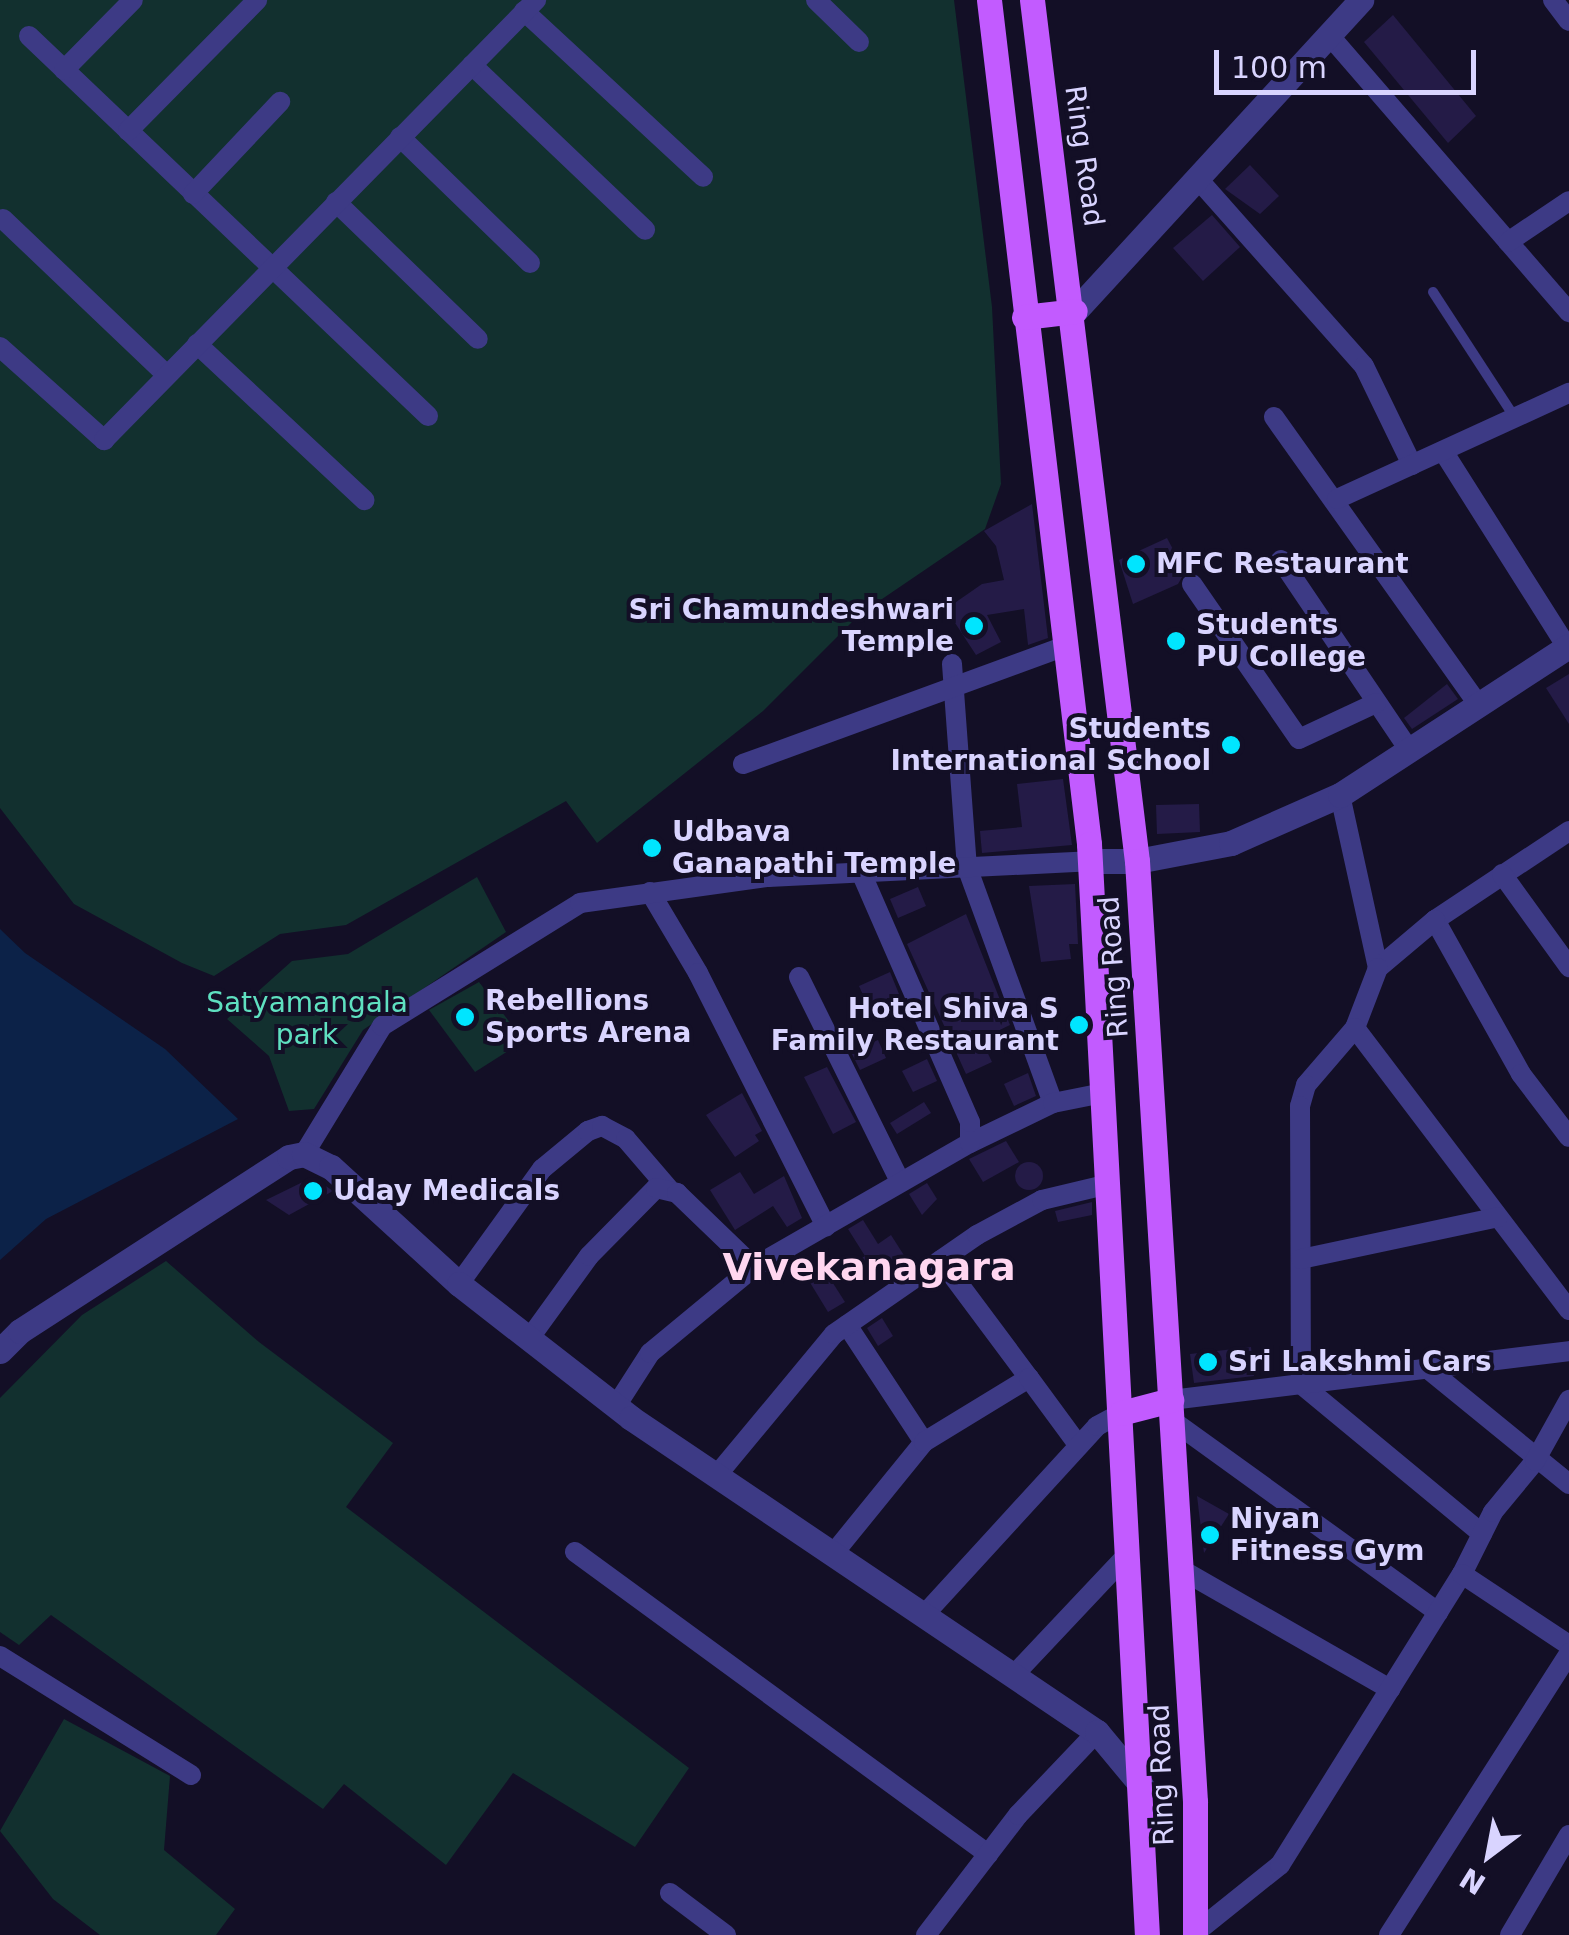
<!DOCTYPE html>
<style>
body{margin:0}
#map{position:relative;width:1569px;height:1935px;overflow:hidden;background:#130f26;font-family:"DejaVu Sans",sans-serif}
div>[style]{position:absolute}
.green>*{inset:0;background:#12302f}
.water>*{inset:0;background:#0c2248}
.building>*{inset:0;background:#241b47}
.round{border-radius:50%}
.service>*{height:10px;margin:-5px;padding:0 5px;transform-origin:5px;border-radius:5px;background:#3d3a85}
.minor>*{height:20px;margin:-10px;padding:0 10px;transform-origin:10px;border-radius:10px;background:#3d3a85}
.tertiary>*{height:25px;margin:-12.5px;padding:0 12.5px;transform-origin:12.5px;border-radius:12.5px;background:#3d3a85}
.primary>*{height:25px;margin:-12.5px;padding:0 12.5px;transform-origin:12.5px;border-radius:12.5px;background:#c25bff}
.dots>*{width:28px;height:28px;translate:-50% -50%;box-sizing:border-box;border:5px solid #130f26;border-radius:50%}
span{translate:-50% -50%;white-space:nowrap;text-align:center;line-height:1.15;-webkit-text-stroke:8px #130f26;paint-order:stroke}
.street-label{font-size:28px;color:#d9d4ff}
.poi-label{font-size:28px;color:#d9d4ff;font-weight:700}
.left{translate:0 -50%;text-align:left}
.right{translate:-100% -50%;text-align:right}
.park-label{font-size:28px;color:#5fe0c0}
.district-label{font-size:38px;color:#ffd6f0;font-weight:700}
.north{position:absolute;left:1439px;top:1805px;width:100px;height:100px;-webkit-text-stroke:8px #130f26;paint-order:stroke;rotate:212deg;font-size:28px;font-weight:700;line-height:40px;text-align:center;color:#d9d4ff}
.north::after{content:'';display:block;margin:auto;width:35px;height:45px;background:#d9d4ff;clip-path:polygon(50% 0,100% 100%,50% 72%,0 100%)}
.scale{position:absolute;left:1214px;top:50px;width:262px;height:45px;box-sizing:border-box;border:5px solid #d9d4ff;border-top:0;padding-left:12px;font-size:30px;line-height:35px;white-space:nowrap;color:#d9d4ff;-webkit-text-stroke:8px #130f26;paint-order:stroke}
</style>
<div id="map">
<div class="green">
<i style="clip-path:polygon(0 0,954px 0,992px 307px,1001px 484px,985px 529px,860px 614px,763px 711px,597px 843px,566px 801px,346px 925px,280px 934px,214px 976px,182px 963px,74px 904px,0 808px)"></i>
<i style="clip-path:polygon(477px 877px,506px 932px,363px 1030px,314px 1109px,289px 1111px,269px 1056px,227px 1019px,292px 961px,348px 954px)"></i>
<i style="clip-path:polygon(479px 982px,524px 1041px,475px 1072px,429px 1010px)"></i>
<i style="clip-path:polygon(166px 1261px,259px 1342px,393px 1443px,346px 1507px,689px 1768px,635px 1847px,513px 1773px,446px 1865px,344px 1784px,323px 1809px,51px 1615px,19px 1645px,0 1632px,0 1398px,82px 1315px)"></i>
<i style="clip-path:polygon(64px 1719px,170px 1776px,164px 1850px,235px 1909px,216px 1935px,100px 1935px,53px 1899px,0 1831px)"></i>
</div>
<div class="water">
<i style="clip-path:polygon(0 929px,25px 953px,165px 1049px,238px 1119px,46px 1219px,0 1260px)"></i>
</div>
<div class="building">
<i style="clip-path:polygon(1393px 15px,1476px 116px,1448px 143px,1364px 42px)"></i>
<i style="clip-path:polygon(1250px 165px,1279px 196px,1260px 214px,1225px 189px)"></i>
<i style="clip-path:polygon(1212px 215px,1240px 247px,1203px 281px,1173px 248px)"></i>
<i style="clip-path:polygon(1032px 504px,1048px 638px,1028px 645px,1024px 609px,987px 615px,1001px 642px,976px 655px,946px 609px,982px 584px,1004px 580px,996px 546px,984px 531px)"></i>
<i style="clip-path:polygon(1167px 538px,1185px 572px,1178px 584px,1133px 604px,1119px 560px)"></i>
<i style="clip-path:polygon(1569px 674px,1569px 724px,1546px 688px)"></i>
<i style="clip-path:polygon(1447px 684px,1458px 699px,1412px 729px,1404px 718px)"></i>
<i style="clip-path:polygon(1063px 779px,1072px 845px,982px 853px,980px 831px,1022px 827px,1017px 784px)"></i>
<i style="clip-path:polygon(1199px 804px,1200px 832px,1157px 834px,1156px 805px)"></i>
<i style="clip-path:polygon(1075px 884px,1078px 944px,1069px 944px,1071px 959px,1041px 962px,1029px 886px)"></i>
<i style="clip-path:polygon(918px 887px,926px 906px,898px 918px,890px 899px)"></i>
<i style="clip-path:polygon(966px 914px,1010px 1025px,981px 1039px,992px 1062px,966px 1074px,907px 944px)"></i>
<i style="clip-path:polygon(890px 972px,899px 994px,869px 1008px,859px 986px)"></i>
<i style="clip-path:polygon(878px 1040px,886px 1058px,860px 1070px,851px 1052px)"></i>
<i style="clip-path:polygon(927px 1059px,937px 1081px,913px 1092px,902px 1071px)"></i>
<i style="clip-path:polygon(827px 1067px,856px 1122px,833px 1134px,804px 1077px)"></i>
<i style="clip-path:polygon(1028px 1073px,1036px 1096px,1014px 1106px,1004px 1084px)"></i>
<i style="clip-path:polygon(742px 1093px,762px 1131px,755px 1135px,759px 1141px,735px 1157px,706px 1115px)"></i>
<i style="clip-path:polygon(924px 1102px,931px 1113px,897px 1134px,890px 1123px)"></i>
<i style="clip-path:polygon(1006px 1141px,1019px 1162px,983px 1182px,969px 1159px)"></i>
<i class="round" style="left:1015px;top:1162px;width:28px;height:28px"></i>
<i style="clip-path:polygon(740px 1172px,754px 1194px,784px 1176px,802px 1218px,787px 1227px,773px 1206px,735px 1230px,710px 1190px)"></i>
<i style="clip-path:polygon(313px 1177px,333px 1191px,289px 1215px,266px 1200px)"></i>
<i style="clip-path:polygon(927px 1183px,937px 1199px,922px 1215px,909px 1194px)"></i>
<i style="clip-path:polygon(1092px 1202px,1092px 1215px,1058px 1222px,1055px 1211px)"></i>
<i style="clip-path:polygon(863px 1220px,878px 1244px,891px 1235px,907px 1260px,869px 1283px,856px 1262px,865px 1256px,848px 1229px)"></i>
<i style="clip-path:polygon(822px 1266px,845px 1302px,828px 1312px,806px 1276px)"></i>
<i style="clip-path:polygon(882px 1318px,893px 1336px,878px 1346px,867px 1328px)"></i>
<i style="clip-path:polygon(1251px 1347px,1254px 1376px,1194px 1383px,1190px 1354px)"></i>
<i style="clip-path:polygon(1197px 1496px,1229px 1514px,1204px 1553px)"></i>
</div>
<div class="service">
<i style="left:1433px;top:292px;width:150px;rotate:56.9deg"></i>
</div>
<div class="minor">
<i style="left:816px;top:0;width:60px;rotate:44.3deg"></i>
<i style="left:1553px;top:0;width:26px;rotate:53deg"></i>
<i style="left:524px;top:11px;width:244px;rotate:42.8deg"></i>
<i style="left:1329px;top:35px;width:367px;rotate:49.1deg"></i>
<i style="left:29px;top:36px;width:551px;rotate:43.6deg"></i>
<i style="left:472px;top:65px;width:239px;rotate:43.6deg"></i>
<i style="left:64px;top:70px;width:98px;rotate:-45.4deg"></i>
<i style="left:128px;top:131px;width:184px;rotate:-45.4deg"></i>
<i style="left:400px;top:137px;width:181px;rotate:44.1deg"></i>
<i style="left:1197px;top:178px;width:251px;rotate:48.4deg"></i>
<i style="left:1364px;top:366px;width:110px;rotate:64.1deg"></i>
<i style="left:193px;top:194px;width:127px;rotate:-46.6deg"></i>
<i style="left:336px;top:202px;width:197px;rotate:44deg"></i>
<i style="left:3px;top:219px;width:225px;rotate:43.6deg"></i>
<i style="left:1508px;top:242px;width:73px;rotate:-33.9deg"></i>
<i style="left:197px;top:344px;width:229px;rotate:43deg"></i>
<i style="left:0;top:347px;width:140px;rotate:41.8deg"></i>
<i style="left:104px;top:440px;width:617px;rotate:-45.53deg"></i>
<i style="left:1274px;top:417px;width:352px;rotate:54.6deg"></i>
<i style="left:1443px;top:451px;width:232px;rotate:57.7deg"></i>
<i style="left:1337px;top:499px;width:255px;rotate:-24.6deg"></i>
<i style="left:1281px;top:560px;width:229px;rotate:56deg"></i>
<i style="left:1192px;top:584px;width:188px;rotate:55.4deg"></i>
<i style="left:1299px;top:739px;width:85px;rotate:-25.1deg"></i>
<i style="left:952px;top:664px;width:204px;rotate:85.8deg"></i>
<i style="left:967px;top:867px;width:251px;rotate:70deg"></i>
<i style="left:743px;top:764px;width:343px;rotate:-20.1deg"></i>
<i style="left:1340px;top:795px;width:177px;rotate:77.6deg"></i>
<i style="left:1569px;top:831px;width:161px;rotate:146.4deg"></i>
<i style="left:1435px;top:920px;width:176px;rotate:60.8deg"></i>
<i style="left:1521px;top:1074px;width:79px;rotate:52.7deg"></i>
<i style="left:1502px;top:874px;width:115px;rotate:54.2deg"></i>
<i style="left:650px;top:892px;width:94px;rotate:59.3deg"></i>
<i style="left:698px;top:973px;width:284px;rotate:63.2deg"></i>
<i style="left:1435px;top:920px;width:75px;rotate:139.9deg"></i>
<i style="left:1378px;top:968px;width:64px;rotate:111deg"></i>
<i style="left:1355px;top:1028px;width:354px;rotate:52.8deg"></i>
<i style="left:799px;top:977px;width:228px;rotate:63.7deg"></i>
<i style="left:1355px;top:1028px;width:75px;rotate:130.7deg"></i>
<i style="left:1306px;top:1085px;width:22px;rotate:106deg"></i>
<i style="left:1300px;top:1106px;width:278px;rotate:89.8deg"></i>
<i style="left:1301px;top:1384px;width:235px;rotate:39.6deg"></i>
<i style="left:970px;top:1143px;width:92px;rotate:-25.7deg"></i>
<i style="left:1053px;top:1103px;width:51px;rotate:-11.3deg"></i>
<i style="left:304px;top:1154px;width:150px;rotate:-58.6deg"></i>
<i style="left:382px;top:1026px;width:233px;rotate:-31.8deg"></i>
<i style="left:580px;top:903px;width:190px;rotate:-7.9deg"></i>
<i style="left:768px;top:877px;width:322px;rotate:-2.8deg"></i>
<i style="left:1301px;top:1259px;width:201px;rotate:-12deg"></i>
<i style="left:941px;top:1260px;width:147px;rotate:53.3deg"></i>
<i style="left:459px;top:1284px;width:142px;rotate:-54.2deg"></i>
<i style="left:542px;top:1169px;width:60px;rotate:-39.6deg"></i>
<i style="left:588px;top:1131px;width:15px;rotate:-20deg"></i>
<i style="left:602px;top:1126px;width:27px;rotate:28deg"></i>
<i style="left:626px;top:1139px;width:65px;rotate:49.4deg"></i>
<i style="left:847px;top:1325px;width:140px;rotate:56.7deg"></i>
<i style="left:529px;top:1339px;width:102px;rotate:-54.1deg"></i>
<i style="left:589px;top:1256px;width:95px;rotate:-45.4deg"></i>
<i style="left:656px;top:1188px;width:22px;rotate:13deg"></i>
<i style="left:677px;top:1193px;width:107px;rotate:43.9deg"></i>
<i style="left:1428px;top:1369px;width:182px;rotate:39.2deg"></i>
<i style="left:1171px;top:1400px;width:401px;rotate:-7deg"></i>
<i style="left:616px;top:1406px;width:63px;rotate:-57.3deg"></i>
<i style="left:650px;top:1353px;width:135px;rotate:-39.6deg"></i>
<i style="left:754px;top:1267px;width:249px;rotate:-29.9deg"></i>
<i style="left:970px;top:1143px;width:21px;rotate:-90deg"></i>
<i style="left:970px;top:1122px;width:273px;rotate:-113.6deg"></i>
<i style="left:1173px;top:1421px;width:327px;rotate:35.8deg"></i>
<i style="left:717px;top:1475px;width:183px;rotate:-50.3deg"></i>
<i style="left:834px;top:1334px;width:174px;rotate:-34.7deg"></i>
<i style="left:977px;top:1235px;width:74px;rotate:-28.3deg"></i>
<i style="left:1042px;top:1200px;width:69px;rotate:-13.4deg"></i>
<i style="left:575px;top:1552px;width:512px;rotate:36.18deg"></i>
<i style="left:833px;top:1554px;width:144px;rotate:-50.9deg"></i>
<i style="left:924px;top:1442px;width:123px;rotate:-31.4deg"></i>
<i style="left:1029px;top:1378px;width:84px;rotate:53.7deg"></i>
<i style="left:1182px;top:1570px;width:240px;rotate:29.8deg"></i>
<i style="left:1462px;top:1574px;width:69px;rotate:-63.4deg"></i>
<i style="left:1493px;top:1512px;width:66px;rotate:-50.5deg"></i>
<i style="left:1535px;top:1461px;width:70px;rotate:-60.9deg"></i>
<i style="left:924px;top:1615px;width:256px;rotate:-47.5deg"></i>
<i style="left:1097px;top:1426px;width:27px;rotate:-28deg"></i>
<i style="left:0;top:1656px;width:225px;rotate:31.9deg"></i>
<i style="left:1013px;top:1676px;width:169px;rotate:-46.7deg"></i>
<i style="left:670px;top:1893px;width:70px;rotate:36.9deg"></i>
<i style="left:1195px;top:1933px;width:109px;rotate:-38.7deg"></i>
<i style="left:1280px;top:1865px;width:343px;rotate:-58deg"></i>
<i style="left:1462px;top:1574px;width:128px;rotate:33.6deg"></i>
<i style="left:926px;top:1935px;width:151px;rotate:-52.5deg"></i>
<i style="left:1018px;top:1815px;width:115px;rotate:-46.4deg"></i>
<i style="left:1389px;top:1935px;width:335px;rotate:-57.4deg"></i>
<i style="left:1510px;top:1935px;width:116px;rotate:-59.5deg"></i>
</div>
<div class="tertiary">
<i style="left:1075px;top:311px;width:423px;rotate:-47.4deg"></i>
<i style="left:1090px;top:861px;width:47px"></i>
<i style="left:1137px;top:861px;width:96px;rotate:-10.8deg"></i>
<i style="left:1231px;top:843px;width:119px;rotate:-23.8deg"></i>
<i style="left:1340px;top:795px;width:273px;rotate:-33.1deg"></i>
<i style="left:0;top:1351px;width:28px;rotate:-45deg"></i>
<i style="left:20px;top:1331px;width:320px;rotate:-32.9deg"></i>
<i style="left:289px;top:1157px;width:15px;rotate:-11deg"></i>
<i style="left:304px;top:1154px;width:30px;rotate:26deg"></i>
<i style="left:331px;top:1167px;width:173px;rotate:42.4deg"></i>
<i style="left:459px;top:1284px;width:218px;rotate:37.9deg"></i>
<i style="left:631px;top:1418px;width:562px;rotate:33.97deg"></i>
<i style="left:1097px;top:1732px;width:69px;rotate:50.3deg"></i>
</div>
<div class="primary">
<i style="left:989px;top:0;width:850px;rotate:83.24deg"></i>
<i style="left:1089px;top:844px;width:1093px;rotate:86.96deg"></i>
<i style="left:1032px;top:0;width:867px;rotate:83.05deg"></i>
<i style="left:1137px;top:861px;width:943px;rotate:86.47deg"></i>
<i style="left:1195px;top:1802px;width:133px;rotate:90deg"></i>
<i style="left:1024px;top:317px;width:51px;rotate:-6.7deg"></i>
<i style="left:1121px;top:1413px;width:52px;rotate:-14.6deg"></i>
</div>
<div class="dots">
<i style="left:1136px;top:564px;background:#00e5ff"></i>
<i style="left:974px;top:626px;background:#00e5ff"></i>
<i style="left:1176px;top:641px;background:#00e5ff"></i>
<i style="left:1231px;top:745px;background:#00e5ff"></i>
<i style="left:652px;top:848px;background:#00e5ff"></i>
<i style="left:465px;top:1017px;background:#00e5ff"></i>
<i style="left:1079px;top:1025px;background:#00e5ff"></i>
<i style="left:313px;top:1191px;background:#00e5ff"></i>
<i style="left:1208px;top:1362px;background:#00e5ff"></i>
<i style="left:1210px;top:1535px;background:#00e5ff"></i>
</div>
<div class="street-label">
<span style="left:1084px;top:156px;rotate:82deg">Ring Road</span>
<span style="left:1114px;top:967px;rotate:-94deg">Ring Road</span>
<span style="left:1162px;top:1775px;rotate:-92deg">Ring Road</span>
</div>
<div class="poi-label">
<span class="left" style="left:1156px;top:564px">MFC Restaurant</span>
<span class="right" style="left:954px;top:626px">Sri Chamundeshwari<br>Temple</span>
<span class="left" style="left:1196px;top:641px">Students<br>PU College</span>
<span class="right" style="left:1211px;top:745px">Students<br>International School</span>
<span class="left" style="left:672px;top:848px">Udbava<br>Ganapathi Temple</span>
<span class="left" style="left:485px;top:1017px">Rebellions<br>Sports Arena</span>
<span class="right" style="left:1059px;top:1025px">Hotel Shiva S<br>Family Restaurant</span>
<span class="left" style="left:333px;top:1191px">Uday Medicals</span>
<span class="left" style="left:1228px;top:1362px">Sri Lakshmi Cars</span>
<span class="left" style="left:1230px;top:1535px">Niyan<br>Fitness Gym</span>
</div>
<div class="park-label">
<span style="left:307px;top:1019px">Satyamangala<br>park</span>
</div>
<div class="district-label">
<span style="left:869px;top:1268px">Vivekanagara</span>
</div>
<div class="north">N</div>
<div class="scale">100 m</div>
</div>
